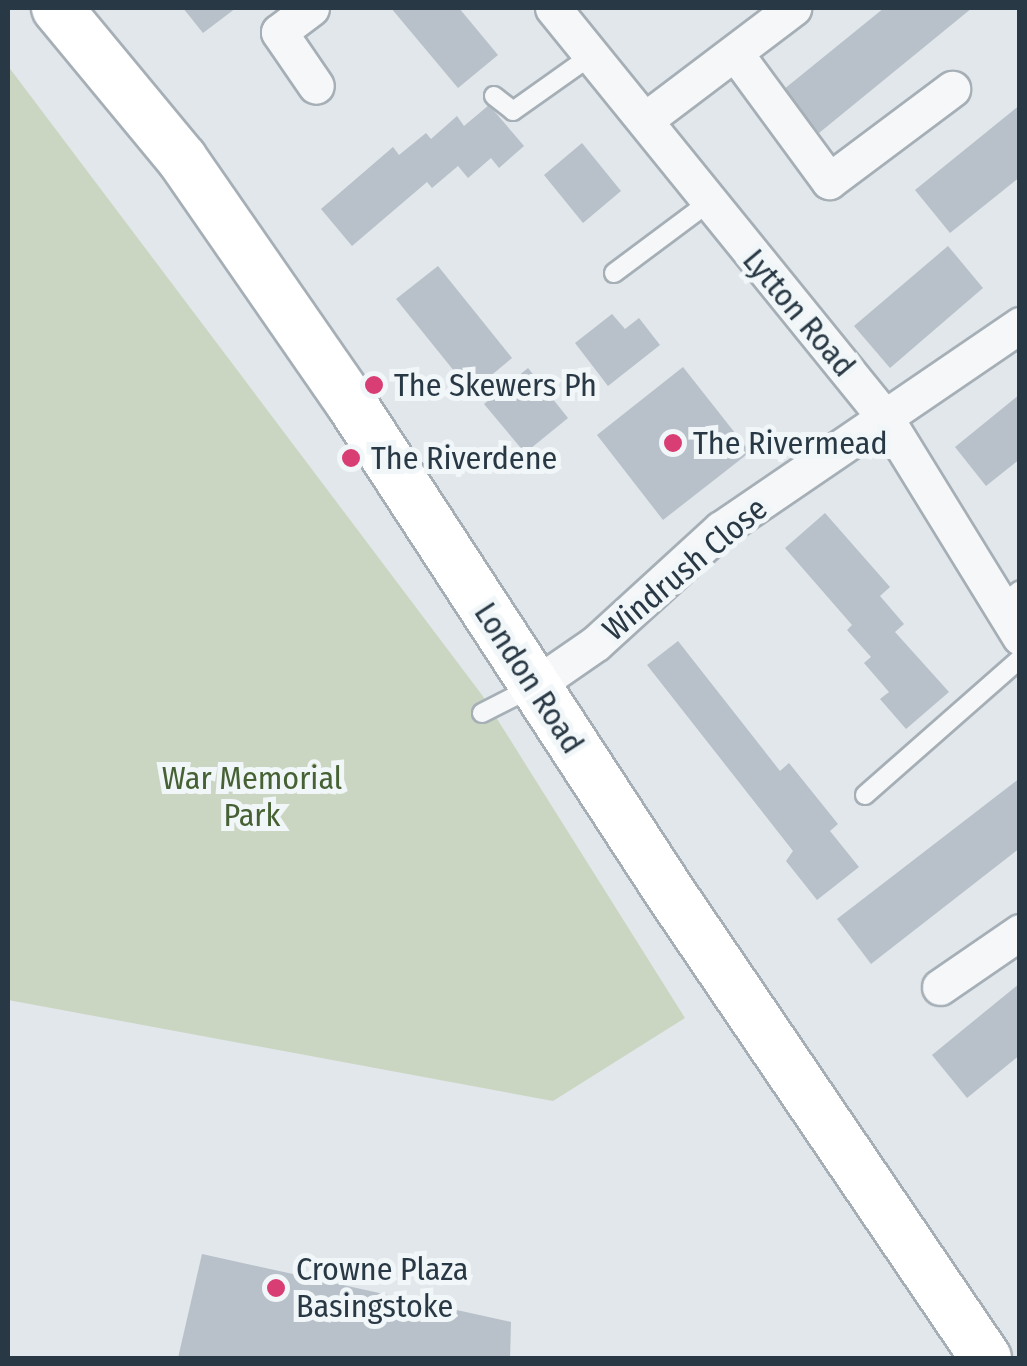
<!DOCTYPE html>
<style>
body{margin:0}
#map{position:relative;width:1027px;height:1366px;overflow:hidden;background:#e1e7eb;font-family:"Fira Sans Condensed",sans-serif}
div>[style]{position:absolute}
.green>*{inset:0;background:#cbd6c2}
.building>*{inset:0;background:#b8c1c9}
.roads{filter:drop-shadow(2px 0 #a6afb6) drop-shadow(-2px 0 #a6afb6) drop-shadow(0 2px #a6afb6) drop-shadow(0 -2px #a6afb6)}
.lane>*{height:18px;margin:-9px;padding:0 9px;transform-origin:9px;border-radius:9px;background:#f5f7f9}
.street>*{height:35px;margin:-17.5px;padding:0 17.5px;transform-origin:17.5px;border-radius:17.5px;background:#f5f7f9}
.secondary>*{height:50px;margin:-25px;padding:0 25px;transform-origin:25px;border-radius:25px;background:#fff}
.dots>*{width:28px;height:28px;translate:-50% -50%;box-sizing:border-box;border:5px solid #f1f6f8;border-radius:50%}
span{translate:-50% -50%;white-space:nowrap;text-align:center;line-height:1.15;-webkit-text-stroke:10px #f1f6f8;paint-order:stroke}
.street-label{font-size:32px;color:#283844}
.poi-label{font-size:32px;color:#283844}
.left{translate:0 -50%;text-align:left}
.park-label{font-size:32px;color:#466134}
.frame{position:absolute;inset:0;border:10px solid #283844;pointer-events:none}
</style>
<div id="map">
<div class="green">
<i style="clip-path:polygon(8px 66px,482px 695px,685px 1018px,553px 1101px,8px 1000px)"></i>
</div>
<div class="building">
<i style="clip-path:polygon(183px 8px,236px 8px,203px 33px)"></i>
<i style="clip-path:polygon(391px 8px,459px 8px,498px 55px,458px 88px)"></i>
<i style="clip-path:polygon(884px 8px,972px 8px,819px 133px,783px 90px)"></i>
<i style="clip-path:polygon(489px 105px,524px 146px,499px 168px,491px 158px,468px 178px,458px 166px,432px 188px,427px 182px,352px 246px,321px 209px,393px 147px,399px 155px,426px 133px,431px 139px,457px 116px,464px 126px)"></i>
<i style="clip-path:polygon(1020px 105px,1020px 177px,950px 233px,915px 190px)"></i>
<i style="clip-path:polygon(582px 143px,621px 191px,583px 223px,544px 175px)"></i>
<i style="clip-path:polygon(948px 246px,983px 288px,890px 368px,854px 326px)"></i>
<i style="clip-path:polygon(438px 266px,512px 358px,471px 392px,396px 299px)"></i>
<i style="clip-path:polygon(612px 314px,625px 329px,639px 318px,660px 345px,608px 386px,575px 343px)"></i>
<i style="clip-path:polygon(683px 367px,750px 452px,663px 520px,597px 435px)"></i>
<i style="clip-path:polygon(528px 368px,568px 418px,525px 453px,484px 404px)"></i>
<i style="clip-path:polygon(1020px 394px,1020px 459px,986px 486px,955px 447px)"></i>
<i style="clip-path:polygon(825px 513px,890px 587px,880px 596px,904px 624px,895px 632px,949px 692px,906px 729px,880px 699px,889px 692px,864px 663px,871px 657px,847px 630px,852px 625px,785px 548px)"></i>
<i style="clip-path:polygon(678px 641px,780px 771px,789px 763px,838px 824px,830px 831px,859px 867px,817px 900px,786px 861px,793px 851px,647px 665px)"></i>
<i style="clip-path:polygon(1020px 778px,1020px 848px,871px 964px,837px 919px)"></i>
<i style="clip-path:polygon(1020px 983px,1020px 1055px,967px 1098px,932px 1055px)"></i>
<i style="clip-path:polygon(202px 1254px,511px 1322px,510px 1358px,178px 1358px)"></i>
</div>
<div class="roads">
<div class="lane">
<i style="left:494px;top:96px;width:24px;rotate:38deg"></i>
<i style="left:513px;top:111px;width:97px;rotate:-35.3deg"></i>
<i style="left:614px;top:273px;width:117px;rotate:-36.7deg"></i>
<i style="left:999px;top:606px;width:26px;rotate:-37deg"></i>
<i style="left:482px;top:713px;width:57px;rotate:-27deg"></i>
<i style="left:865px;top:795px;width:206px;rotate:-41.3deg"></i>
</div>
<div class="street">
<i style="left:311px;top:8px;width:40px;rotate:143deg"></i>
<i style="left:279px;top:32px;width:65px;rotate:55.6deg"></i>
<i style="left:553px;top:8px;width:529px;rotate:50.98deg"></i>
<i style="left:886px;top:419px;width:256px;rotate:58.4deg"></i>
<i style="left:735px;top:53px;width:159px;rotate:53.7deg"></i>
<i style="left:829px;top:181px;width:154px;rotate:-36.8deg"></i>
<i style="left:645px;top:120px;width:186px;rotate:-37.1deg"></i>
<i style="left:534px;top:686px;width:75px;rotate:-34.7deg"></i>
<i style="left:596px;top:643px;width:169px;rotate:-42.4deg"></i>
<i style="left:721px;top:529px;width:362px;rotate:-34.3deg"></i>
<i style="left:940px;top:987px;width:97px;rotate:-34.5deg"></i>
</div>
<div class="secondary">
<i style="left:57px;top:8px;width:196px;rotate:50.4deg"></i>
<i style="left:182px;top:159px;width:297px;rotate:55.3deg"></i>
<i style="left:351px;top:403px;width:586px;rotate:56.91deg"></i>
<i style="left:671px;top:894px;width:561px;rotate:55.83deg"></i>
</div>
</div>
<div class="dots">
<i style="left:374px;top:385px;background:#d83e74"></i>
<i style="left:673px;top:443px;background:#d83e74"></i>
<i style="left:351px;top:458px;background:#d83e74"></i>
<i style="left:276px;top:1288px;background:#d83e74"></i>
</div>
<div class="street-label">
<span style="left:799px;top:313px;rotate:50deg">Lytton Road</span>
<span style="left:685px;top:569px;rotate:-40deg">Windrush Close</span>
<span style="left:529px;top:678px;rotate:57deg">London Road</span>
</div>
<div class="poi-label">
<span class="left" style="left:394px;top:385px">The Skewers Ph</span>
<span class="left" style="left:693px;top:443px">The Rivermead</span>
<span class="left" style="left:371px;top:458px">The Riverdene</span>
<span class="left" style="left:296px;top:1288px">Crowne Plaza<br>Basingstoke</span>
</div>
<div class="park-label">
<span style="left:252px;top:797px">War Memorial<br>Park</span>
</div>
<div class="frame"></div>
</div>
